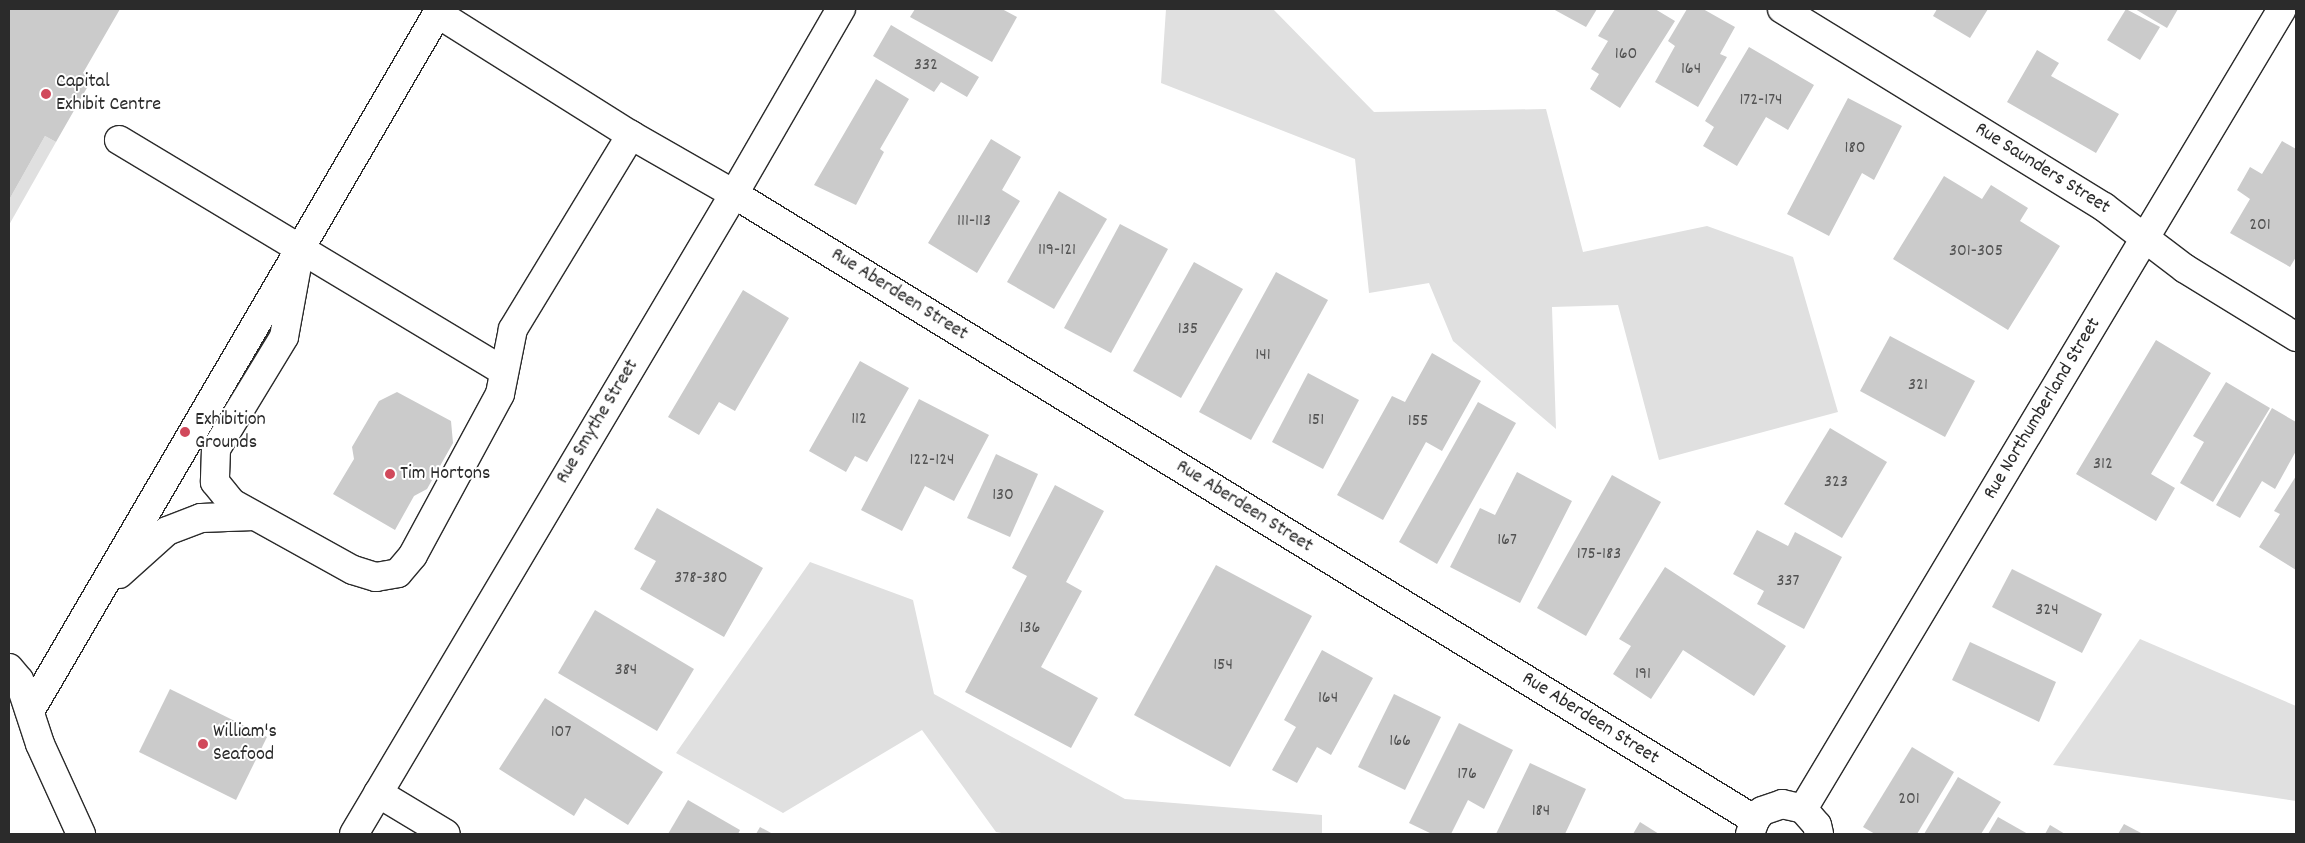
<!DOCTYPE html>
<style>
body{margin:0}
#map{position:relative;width:2305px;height:843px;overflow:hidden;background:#fff;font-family:Dekko,sans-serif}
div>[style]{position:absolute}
.green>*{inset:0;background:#e0e0e0}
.building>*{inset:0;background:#cbcbcb}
.roads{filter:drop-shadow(1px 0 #2b2b2b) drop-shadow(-1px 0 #2b2b2b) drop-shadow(0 1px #2b2b2b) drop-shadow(0 -1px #2b2b2b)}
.minor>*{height:28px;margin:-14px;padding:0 14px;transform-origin:14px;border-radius:14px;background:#fff}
.major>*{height:28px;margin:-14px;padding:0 14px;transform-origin:14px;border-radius:14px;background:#fff}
.dots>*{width:14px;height:14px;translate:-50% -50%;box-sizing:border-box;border:2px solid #fff;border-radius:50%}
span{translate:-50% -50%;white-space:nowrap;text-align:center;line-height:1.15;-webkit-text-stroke:4px #fff;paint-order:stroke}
.number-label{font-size:18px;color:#535353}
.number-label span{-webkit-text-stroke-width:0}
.poi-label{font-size:20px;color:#2b2b2b}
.left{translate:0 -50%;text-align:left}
.street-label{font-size:20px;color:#2b2b2b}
.frame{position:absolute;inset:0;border:10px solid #2b2b2b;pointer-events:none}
</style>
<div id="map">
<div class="green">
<i style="clip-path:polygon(1166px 9px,1273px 9px,1374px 112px,1546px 109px,1583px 252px,1707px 226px,1793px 257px,1838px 412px,1659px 460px,1618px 305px,1552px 307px,1556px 429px,1453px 341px,1429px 283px,1369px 293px,1355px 159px,1161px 83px)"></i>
<i style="clip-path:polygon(45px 136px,56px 142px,9px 225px,9px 200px)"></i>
<i style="clip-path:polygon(810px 562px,913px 600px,934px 694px,1125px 799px,1322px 815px,1322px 834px,1007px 834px,996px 832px,922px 730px,783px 813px,676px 753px)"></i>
<i style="clip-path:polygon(2140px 639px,2296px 706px,2296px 801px,2053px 765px)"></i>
</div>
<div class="building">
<i style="clip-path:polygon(9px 9px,120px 9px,83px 73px,92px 79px,56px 142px,45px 136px,9px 200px)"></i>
<i style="clip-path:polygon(915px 9px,1002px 9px,1017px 17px,992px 62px,910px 17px)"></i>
<i style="clip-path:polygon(1553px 9px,1597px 9px,1586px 27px)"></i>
<i style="clip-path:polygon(1615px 9px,1655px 9px,1675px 21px,1620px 108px,1590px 89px,1599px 74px,1591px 69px,1608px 41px,1598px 36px)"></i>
<i style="clip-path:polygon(1687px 9px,1703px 9px,1735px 27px,1720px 54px,1727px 57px,1698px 107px,1655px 82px,1675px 46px,1668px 41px)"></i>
<i style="clip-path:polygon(1937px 9px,1988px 9px,1970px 38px,1933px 16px)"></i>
<i style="clip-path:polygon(2126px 9px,2160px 27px,2140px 60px,2107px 40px)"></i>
<i style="clip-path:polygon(2135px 9px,2178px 9px,2167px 28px)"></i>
<i style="clip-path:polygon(891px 25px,979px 77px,967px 97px,941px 82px,934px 92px,873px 56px)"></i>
<i style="clip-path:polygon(1749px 47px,1814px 85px,1788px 130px,1766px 117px,1737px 166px,1703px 146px,1714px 127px,1705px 121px)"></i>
<i style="clip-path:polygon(2037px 50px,2059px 63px,2051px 76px,2119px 114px,2096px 153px,2007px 102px)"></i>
<i style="clip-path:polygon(876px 79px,909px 99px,880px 149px,884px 152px,856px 205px,814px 185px)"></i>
<i style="clip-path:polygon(1848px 98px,1902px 126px,1874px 180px,1862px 173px,1829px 236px,1787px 214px)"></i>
<i style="clip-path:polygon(991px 139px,1021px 157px,1002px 190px,1020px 201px,977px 273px,928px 243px)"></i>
<i style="clip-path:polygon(2282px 141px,2296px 149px,2296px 257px,2290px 267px,2230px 233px,2250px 199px,2237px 190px,2250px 167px,2262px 174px)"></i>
<i style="clip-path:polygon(1944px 176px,1982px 199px,1991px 185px,2028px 208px,2020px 221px,2060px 246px,2008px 330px,1893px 259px)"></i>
<i style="clip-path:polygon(1059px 191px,1107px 219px,1054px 309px,1007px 282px)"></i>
<i style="clip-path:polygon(1120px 224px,1168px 249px,1111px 353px,1064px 328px)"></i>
<i style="clip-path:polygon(1194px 262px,1243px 289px,1181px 398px,1133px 371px)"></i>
<i style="clip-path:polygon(1276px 272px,1328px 300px,1251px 440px,1199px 412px)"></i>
<i style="clip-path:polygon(743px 290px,789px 318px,735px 411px,719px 402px,699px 435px,668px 417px)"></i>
<i style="clip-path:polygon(1890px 336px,1975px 381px,1945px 437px,1860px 391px)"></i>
<i style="clip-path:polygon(2156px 340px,2211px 373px,2151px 474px,2175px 488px,2156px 521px,2076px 474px)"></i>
<i style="clip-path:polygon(1432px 353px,1481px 381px,1442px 451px,1426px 442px,1383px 520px,1337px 495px,1392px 396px,1405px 402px)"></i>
<i style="clip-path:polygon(860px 361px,909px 388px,867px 462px,855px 456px,846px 472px,809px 451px)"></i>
<i style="clip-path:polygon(1308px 373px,1359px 400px,1323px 469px,1272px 442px)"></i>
<i style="clip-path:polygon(2226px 382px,2270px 408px,2213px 502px,2180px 483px,2204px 442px,2193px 436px)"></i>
<i style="clip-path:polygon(397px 392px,451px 421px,453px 443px,427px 489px,414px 496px,395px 530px,333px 494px,354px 459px,352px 447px,379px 401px)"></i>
<i style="clip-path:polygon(919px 399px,989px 435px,954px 501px,925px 486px,902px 531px,861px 510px)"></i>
<i style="clip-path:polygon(1478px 402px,1516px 423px,1437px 564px,1399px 542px)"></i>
<i style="clip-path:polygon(2272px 408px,2296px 422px,2296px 451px,2275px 489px,2262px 481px,2240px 518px,2216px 505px)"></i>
<i style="clip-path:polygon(1830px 428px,1887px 462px,1842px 538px,1784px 504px)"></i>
<i style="clip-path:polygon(996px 454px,1038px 474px,1010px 537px,967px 518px)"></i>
<i style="clip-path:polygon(1517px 472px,1572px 501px,1520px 603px,1450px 567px,1480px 508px,1495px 515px)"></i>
<i style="clip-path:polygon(1612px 475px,1661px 502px,1586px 636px,1537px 608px)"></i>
<i style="clip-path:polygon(2296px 476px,2296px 570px,2259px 547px,2280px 514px,2274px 511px)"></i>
<i style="clip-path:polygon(1055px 485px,1104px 511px,1066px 582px,1082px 591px,1041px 667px,1098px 698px,1071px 748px,965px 692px,1027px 576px,1012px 568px)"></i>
<i style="clip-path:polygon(657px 508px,763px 568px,724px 637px,640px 589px,656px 561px,634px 549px)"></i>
<i style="clip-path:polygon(1757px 530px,1788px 546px,1795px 532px,1842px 557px,1804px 629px,1757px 604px,1764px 591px,1733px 574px)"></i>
<i style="clip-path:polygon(1216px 565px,1312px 616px,1230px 767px,1134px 715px)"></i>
<i style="clip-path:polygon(1665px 567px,1786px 646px,1754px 696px,1683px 650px,1651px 699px,1613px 674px,1631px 646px,1619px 639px)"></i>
<i style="clip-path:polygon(2012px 569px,2102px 614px,2082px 653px,1992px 607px)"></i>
<i style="clip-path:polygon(595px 610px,694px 669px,657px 731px,558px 673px)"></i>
<i style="clip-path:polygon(1970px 642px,2056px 682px,2039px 722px,1952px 680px)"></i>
<i style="clip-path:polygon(1322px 650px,1373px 678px,1331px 755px,1317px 747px,1297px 783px,1272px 770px,1296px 727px,1284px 720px)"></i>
<i style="clip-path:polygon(170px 689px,267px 737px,236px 800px,139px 752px)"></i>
<i style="clip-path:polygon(1394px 694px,1441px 717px,1405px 790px,1358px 767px)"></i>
<i style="clip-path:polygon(545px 698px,663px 772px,628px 825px,585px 798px,574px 816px,499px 769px)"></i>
<i style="clip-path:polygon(1459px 723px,1513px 750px,1484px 809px,1468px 800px,1451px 834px,1432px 834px,1409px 823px)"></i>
<i style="clip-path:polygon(1912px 747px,1954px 772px,1917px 834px,1875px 834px,1863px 827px)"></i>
<i style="clip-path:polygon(1530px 763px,1586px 789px,1565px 834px,1496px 834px)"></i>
<i style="clip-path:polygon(1958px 777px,2001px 802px,1981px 834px,1924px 834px)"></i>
<i style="clip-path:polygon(688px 800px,740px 830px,738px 834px,668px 834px)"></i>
<i style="clip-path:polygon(1998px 817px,2028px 834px,1988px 834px)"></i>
<i style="clip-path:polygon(1640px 822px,1659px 834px,1633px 834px)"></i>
<i style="clip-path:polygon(2124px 824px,2143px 834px,2118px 834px)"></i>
<i style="clip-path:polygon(2050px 825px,2065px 834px,2045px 834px)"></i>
<i style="clip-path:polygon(760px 827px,773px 834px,756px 834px)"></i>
</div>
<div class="roads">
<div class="minor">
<i style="left:1782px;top:9px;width:378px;rotate:31.6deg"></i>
<i style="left:2104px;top:207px;width:101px;rotate:37.3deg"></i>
<i style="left:2184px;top:268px;width:132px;rotate:31.6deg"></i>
<i style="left:437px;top:13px;width:229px;rotate:32.2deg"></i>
<i style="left:631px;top:135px;width:119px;rotate:29.8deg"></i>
<i style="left:734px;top:194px;width:1198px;rotate:31.51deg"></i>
<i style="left:119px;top:140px;width:448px;rotate:31deg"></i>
<i style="left:300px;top:249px;width:89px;rotate:100.3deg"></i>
<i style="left:284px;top:337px;width:131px;rotate:121.3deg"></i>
<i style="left:216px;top:449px;width:33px;rotate:92deg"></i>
<i style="left:215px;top:482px;width:27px;rotate:51deg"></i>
<i style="left:232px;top:503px;width:138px;rotate:29deg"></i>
<i style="left:353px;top:570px;width:24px;rotate:17deg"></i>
<i style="left:376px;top:577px;width:22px;rotate:-10deg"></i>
<i style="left:398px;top:573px;width:23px;rotate:-50deg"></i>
<i style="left:413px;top:555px;width:183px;rotate:-61.6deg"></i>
<i style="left:500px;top:394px;width:66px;rotate:-78.7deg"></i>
<i style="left:513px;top:329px;width:227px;rotate:-58.7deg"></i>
<i style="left:119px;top:574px;width:64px;rotate:-41.9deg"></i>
<i style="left:167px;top:531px;width:36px;rotate:-21deg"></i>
<i style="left:201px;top:518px;width:53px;rotate:-2.2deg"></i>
<i style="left:9px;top:668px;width:16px;rotate:50deg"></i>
<i style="left:19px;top:680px;width:67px;rotate:71.8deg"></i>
<i style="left:40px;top:744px;width:99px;rotate:65.5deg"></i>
<i style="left:30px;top:711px;width:813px;rotate:-59.71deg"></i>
<i style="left:378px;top:793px;width:79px;rotate:31.1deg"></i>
<i style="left:1803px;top:809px;width:932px;rotate:-59.09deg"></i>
<i style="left:1750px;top:834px;width:15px;rotate:-70deg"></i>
<i style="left:1755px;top:820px;width:11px;rotate:-52deg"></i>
<i style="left:1762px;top:811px;width:21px;rotate:-19deg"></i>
<i style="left:1782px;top:804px;width:22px;rotate:13deg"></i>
<i style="left:1803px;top:809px;width:21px;rotate:49deg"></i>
<i style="left:1817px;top:825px;width:9px;rotate:77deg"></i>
</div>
<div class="major">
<i style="left:354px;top:834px;width:744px;rotate:-59.3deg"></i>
<i style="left:734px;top:194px;width:214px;rotate:-60deg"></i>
</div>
</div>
<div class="dots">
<i style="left:46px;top:94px;background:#d1495b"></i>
<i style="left:185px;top:432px;background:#d1495b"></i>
<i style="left:390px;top:474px;background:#d1495b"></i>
<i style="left:203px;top:744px;background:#d1495b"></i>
</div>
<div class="number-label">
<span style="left:1626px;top:55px">160</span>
<span style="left:926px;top:66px">332</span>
<span style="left:1691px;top:70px">164</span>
<span style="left:1761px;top:101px">172-174</span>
<span style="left:1855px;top:149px">180</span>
<span style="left:974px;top:222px">111-113</span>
<span style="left:2260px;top:226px">201</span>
<span style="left:1057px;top:251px">119-121</span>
<span style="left:1976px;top:252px">301-305</span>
<span style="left:1188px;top:330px">135</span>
<span style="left:1263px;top:356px">141</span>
<span style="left:1918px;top:386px">321</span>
<span style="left:859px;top:420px">112</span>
<span style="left:1316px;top:421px">151</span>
<span style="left:1418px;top:422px">155</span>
<span style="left:932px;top:461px">122-124</span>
<span style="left:2103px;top:465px">312</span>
<span style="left:1836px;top:483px">323</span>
<span style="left:1003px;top:496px">130</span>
<span style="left:1507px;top:541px">167</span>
<span style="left:1599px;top:555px">175-183</span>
<span style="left:701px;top:579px">378-380</span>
<span style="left:1788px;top:582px">337</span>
<span style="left:2047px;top:611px">324</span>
<span style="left:1030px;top:629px">136</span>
<span style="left:1223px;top:666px">154</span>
<span style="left:626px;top:671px">384</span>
<span style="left:1643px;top:675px">191</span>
<span style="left:1328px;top:699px">164</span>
<span style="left:561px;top:733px">107</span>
<span style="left:1400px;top:742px">166</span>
<span style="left:1467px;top:775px">176</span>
<span style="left:1909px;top:800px">201</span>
<span style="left:1541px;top:812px">184</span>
</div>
<div class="poi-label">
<span class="left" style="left:56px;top:94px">Capital<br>Exhibit Centre</span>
<span class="left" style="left:195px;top:432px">Exhibition<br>Grounds</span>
<span class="left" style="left:400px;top:474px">Tim Hortons</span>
<span class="left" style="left:213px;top:744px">William's<br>Seafood</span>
</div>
<div class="street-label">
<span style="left:2042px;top:169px;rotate:32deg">Rue Saunders Street</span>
<span style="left:899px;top:295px;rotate:32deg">Rue Aberdeen Street</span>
<span style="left:2043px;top:409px;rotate:-59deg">Rue Northumberland Street</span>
<span style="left:598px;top:422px;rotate:-59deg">Rue Smythe Street</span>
<span style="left:1244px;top:507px;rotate:32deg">Rue Aberdeen Street</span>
<span style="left:1590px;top:719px;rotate:32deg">Rue Aberdeen Street</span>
</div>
<div class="frame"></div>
</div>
